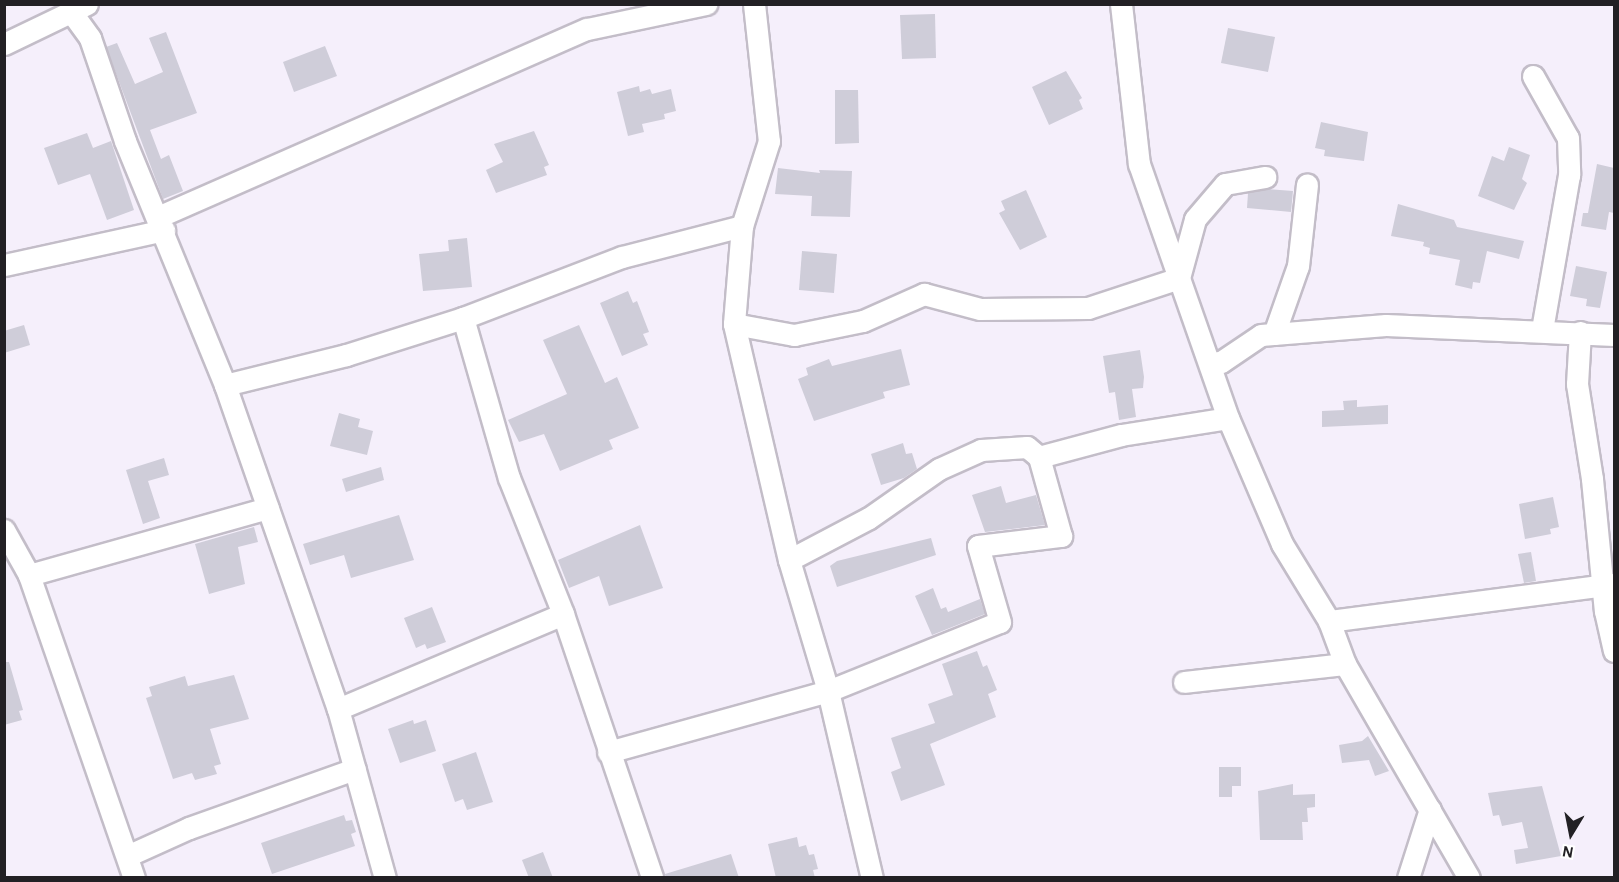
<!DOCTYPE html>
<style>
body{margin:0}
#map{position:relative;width:1619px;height:882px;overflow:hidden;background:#f5effb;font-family:"Alegreya Sans",sans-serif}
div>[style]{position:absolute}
.building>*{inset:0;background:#cfcdd9}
.roads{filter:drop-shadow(2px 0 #c3bdc8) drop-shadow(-2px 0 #c3bdc8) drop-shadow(0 2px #c3bdc8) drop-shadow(0 -2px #c3bdc8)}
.minor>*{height:21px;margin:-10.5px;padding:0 10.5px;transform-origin:10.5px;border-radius:10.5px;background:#fff}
span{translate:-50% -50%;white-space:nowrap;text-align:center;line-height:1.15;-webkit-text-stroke:4.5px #fff;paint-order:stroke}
.frame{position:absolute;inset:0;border:6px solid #222024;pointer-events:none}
.north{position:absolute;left:1541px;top:804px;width:60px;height:60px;-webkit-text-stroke:4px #fff;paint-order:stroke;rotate:190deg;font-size:16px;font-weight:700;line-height:24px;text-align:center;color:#222024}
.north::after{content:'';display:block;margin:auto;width:21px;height:27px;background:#222024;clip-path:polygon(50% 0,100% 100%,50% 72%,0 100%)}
</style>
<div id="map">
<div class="building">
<i style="clip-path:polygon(935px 14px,936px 58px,902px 59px,900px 15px)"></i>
<i style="clip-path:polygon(1228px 28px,1275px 37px,1268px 72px,1221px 63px)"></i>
<i style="clip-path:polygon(166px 32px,197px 113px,150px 130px,161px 159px,169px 155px,183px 191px,163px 199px,106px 47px,117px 43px,135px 84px,163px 72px,149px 38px)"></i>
<i style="clip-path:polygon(325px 46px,337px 76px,294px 92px,283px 62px)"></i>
<i style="clip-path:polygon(1066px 71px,1082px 98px,1079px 100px,1083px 109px,1049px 125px,1032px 87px)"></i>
<i style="clip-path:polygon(639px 86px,640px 92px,650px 89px,652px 94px,671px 89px,676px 111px,664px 114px,665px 119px,642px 124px,644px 132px,628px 136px,617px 92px)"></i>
<i style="clip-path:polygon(835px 90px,858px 90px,859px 143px,835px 144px)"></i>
<i style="clip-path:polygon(1321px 122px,1368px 132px,1364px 161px,1324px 156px,1325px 150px,1315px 148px)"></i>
<i style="clip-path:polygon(534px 131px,549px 165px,544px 167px,547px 175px,496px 193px,486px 170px,503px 162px,494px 144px)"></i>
<i style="clip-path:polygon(87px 133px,93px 148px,111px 141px,134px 210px,107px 220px,90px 174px,58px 185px,44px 148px)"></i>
<i style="clip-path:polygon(1509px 147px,1530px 155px,1522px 179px,1527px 183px,1514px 210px,1478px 196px,1492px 156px,1504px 161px)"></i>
<i style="clip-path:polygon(1597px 164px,1614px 168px,1614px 213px,1609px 212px,1606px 230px,1581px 226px,1583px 213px,1588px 213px)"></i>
<i style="clip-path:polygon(778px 168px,820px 173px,819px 170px,852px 171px,850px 217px,811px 216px,812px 196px,775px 194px)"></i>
<i style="clip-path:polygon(1268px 189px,1293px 191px,1291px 212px,1247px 208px,1248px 193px)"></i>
<i style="clip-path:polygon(1026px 190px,1047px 237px,1020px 250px,999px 213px,1005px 210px,1001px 201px)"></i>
<i style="clip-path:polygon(1398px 204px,1454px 220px,1457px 227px,1524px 241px,1519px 259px,1487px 251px,1480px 283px,1473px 282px,1472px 289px,1455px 285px,1460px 260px,1429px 254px,1430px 248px,1423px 246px,1424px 242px,1391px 236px)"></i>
<i style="clip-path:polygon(467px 238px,472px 287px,423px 291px,419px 254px,449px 251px,448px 240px)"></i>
<i style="clip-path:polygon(802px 251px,837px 254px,834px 293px,799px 290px)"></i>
<i style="clip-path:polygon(1576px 266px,1607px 272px,1600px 308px,1586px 306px,1587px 299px,1570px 296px)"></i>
<i style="clip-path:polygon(628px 291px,633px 303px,637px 301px,649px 332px,643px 334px,648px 345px,622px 356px,600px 303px)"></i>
<i style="clip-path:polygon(24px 325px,30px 345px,4px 353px,4px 331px)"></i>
<i style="clip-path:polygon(579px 325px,605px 383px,617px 377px,639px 428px,609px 440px,613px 449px,560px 471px,544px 434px,519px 442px,508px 420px,567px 394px,543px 340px)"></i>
<i style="clip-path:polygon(901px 349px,910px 385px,883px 392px,885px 398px,814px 421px,798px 379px,808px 375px,806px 368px,829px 359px,832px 366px)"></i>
<i style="clip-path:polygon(1140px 350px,1144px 377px,1143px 388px,1132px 389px,1136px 417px,1119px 420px,1115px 392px,1109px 393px,1103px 356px)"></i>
<i style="clip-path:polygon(1357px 400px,1357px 407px,1388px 405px,1388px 424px,1322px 427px,1322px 411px,1344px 410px,1343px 401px)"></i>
<i style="clip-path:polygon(339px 413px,360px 419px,358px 427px,373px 431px,367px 455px,330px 446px)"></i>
<i style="clip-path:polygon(903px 443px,906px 454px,912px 453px,917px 469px,904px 478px,881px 485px,871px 454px)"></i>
<i style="clip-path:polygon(164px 458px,169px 475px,148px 481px,160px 518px,143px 524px,126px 470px)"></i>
<i style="clip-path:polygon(381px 467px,384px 480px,346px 492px,342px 479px)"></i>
<i style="clip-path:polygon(1001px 486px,1006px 503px,1036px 495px,1045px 525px,985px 532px,972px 495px)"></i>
<i style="clip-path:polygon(1553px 497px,1559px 527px,1550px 529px,1551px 534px,1525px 539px,1519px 504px)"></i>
<i style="clip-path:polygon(399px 515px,414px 560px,351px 578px,344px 555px,310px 565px,303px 544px)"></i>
<i style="clip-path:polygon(640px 525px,663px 588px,609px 606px,599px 576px,569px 588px,558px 560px)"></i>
<i style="clip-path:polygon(254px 527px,258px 542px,238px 547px,245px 584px,209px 594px,195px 544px)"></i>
<i style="clip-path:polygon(931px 538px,936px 555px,837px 587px,830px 566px,837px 561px)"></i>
<i style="clip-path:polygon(1531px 552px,1536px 581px,1524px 583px,1518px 554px)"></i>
<i style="clip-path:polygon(933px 588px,941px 609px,946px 607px,948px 612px,980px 599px,985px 614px,932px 635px,915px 596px)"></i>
<i style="clip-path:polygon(432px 607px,446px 642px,427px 649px,425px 644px,416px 648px,404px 618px)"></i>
<i style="clip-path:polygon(977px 651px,983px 667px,987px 665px,997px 690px,988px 694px,996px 717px,930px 744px,945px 785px,901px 801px,891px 772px,901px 768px,891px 738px,935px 723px,928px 704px,953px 695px,942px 664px)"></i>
<i style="clip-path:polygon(4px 662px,9px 662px,23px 710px,19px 711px,22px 720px,4px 725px)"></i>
<i style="clip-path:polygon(234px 675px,249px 719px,210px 729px,221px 764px,214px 766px,217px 774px,195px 780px,192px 773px,173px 779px,146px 698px,152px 696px,149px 687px,185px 676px,188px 686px)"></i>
<i style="clip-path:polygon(413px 720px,414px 724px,426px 720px,436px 751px,400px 763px,388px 729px)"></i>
<i style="clip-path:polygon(1368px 736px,1389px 771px,1375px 776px,1369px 760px,1342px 763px,1339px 745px,1362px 741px)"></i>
<i style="clip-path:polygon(476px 752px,493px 802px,467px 810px,463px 799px,455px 802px,442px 764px)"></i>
<i style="clip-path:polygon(1219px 767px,1241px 767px,1241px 786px,1232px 786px,1232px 797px,1219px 797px)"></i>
<i style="clip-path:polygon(1293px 784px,1293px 795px,1315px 794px,1315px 807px,1307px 808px,1308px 822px,1302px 822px,1303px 840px,1260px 840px,1258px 791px)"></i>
<i style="clip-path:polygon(1542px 786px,1561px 856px,1516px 864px,1514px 850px,1528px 848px,1522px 822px,1502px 826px,1499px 815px,1493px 816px,1488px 793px)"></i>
<i style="clip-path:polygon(344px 815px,346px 821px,352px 820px,356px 832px,351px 834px,355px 846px,272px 874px,261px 843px)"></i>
<i style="clip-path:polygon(797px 837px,799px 847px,806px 845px,809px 855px,814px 854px,818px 869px,813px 870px,815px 878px,776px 878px,768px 844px)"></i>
<i style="clip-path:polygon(543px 852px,553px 878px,529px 878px,522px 860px)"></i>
<i style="clip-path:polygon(731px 854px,739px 878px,666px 878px,665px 874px)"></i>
</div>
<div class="roads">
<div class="minor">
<i style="left:754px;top:4px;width:138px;rotate:83.8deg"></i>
<i style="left:769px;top:141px;width:89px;rotate:107.6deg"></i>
<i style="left:742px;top:226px;width:98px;rotate:94.7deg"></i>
<i style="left:734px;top:324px;width:242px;rotate:76.9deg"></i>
<i style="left:789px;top:560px;width:137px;rotate:73.4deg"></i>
<i style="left:828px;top:691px;width:192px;rotate:76.8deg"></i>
<i style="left:1121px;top:4px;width:161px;rotate:83.6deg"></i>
<i style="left:1139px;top:164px;width:269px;rotate:70.7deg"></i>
<i style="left:1228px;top:418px;width:137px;rotate:66.8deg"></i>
<i style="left:1282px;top:544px;width:90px;rotate:58.6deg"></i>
<i style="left:1329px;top:621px;width:46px;rotate:69.6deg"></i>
<i style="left:1345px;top:664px;width:247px;rotate:59.9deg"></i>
<i style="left:72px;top:13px;width:31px;rotate:54deg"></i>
<i style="left:90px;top:38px;width:109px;rotate:71.2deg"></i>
<i style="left:125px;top:141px;width:264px;rotate:67.7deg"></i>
<i style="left:225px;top:385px;width:343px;rotate:70.8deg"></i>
<i style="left:338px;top:709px;width:175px;rotate:74.5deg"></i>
<i style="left:4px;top:44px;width:92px;rotate:-25.7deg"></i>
<i style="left:1533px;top:76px;width:71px;rotate:60.6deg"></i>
<i style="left:1568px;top:138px;width:37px;rotate:88deg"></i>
<i style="left:1569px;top:175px;width:157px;rotate:99.9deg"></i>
<i style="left:158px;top:217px;width:468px;rotate:-23.7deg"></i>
<i style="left:587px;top:29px;width:122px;rotate:-11.9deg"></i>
<i style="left:4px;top:265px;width:164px;rotate:-12.3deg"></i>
<i style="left:463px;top:318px;width:166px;rotate:74deg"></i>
<i style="left:509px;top:478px;width:146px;rotate:68.3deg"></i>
<i style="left:563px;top:614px;width:278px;rotate:71.3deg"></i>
<i style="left:734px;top:324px;width:61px;rotate:10.4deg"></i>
<i style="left:794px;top:335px;width:70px;rotate:-11.5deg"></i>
<i style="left:863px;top:321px;width:67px;rotate:-23.9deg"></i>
<i style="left:924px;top:294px;width:58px;rotate:15deg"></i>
<i style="left:980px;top:309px;width:108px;rotate:-0.5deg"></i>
<i style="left:1088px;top:308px;width:96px;rotate:-18.2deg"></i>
<i style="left:1179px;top:278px;width:61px;rotate:-74.8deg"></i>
<i style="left:1195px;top:219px;width:46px;rotate:-49.4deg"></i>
<i style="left:1225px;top:184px;width:41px;rotate:-9.9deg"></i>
<i style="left:1580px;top:332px;width:52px;rotate:93.3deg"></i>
<i style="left:1577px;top:384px;width:96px;rotate:81deg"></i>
<i style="left:1592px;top:479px;width:133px;rotate:84.4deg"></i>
<i style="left:1605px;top:611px;width:41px;rotate:77.3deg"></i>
<i style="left:1274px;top:334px;width:72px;rotate:-70.6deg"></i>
<i style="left:1298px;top:266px;width:82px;rotate:-83.7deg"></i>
<i style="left:1210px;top:363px;width:11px;rotate:-5deg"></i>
<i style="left:1221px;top:362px;width:48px;rotate:-34deg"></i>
<i style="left:1261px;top:335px;width:125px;rotate:-4.6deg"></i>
<i style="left:1386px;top:325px;width:228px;rotate:2.5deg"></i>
<i style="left:225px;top:385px;width:125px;rotate:-13.9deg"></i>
<i style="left:346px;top:355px;width:123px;rotate:-17.5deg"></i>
<i style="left:463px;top:318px;width:170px;rotate:-21deg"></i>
<i style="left:622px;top:257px;width:124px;rotate:-14.5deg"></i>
<i style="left:4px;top:530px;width:51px;rotate:60.9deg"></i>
<i style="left:29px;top:575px;width:321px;rotate:70.9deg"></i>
<i style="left:789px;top:560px;width:90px;rotate:-27.7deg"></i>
<i style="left:869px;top:518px;width:85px;rotate:-35deg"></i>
<i style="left:939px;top:469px;width:46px;rotate:-24.3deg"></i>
<i style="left:981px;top:450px;width:46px;rotate:-3.7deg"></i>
<i style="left:1027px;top:447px;width:16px;rotate:40deg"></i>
<i style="left:29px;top:575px;width:248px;rotate:-15.7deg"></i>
<i style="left:1329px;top:621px;width:287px;rotate:-7.4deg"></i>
<i style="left:1184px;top:682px;width:162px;rotate:-6.4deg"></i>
<i style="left:338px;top:709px;width:244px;rotate:-22.9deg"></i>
<i style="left:608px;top:752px;width:228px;rotate:-15.5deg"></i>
<i style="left:828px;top:691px;width:185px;rotate:-21.9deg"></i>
<i style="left:1000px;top:622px;width:79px;rotate:-106.1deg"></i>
<i style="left:978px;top:546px;width:84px;rotate:-6.9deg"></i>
<i style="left:1061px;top:536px;width:82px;rotate:-105.6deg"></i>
<i style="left:1039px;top:457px;width:85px;rotate:-15deg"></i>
<i style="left:1121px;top:435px;width:108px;rotate:-9deg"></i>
<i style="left:127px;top:856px;width:68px;rotate:-24.3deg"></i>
<i style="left:189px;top:828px;width:176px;rotate:-19.6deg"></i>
<i style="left:1408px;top:878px;width:72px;rotate:-72.3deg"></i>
</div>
</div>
<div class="frame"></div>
<div class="north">N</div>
</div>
